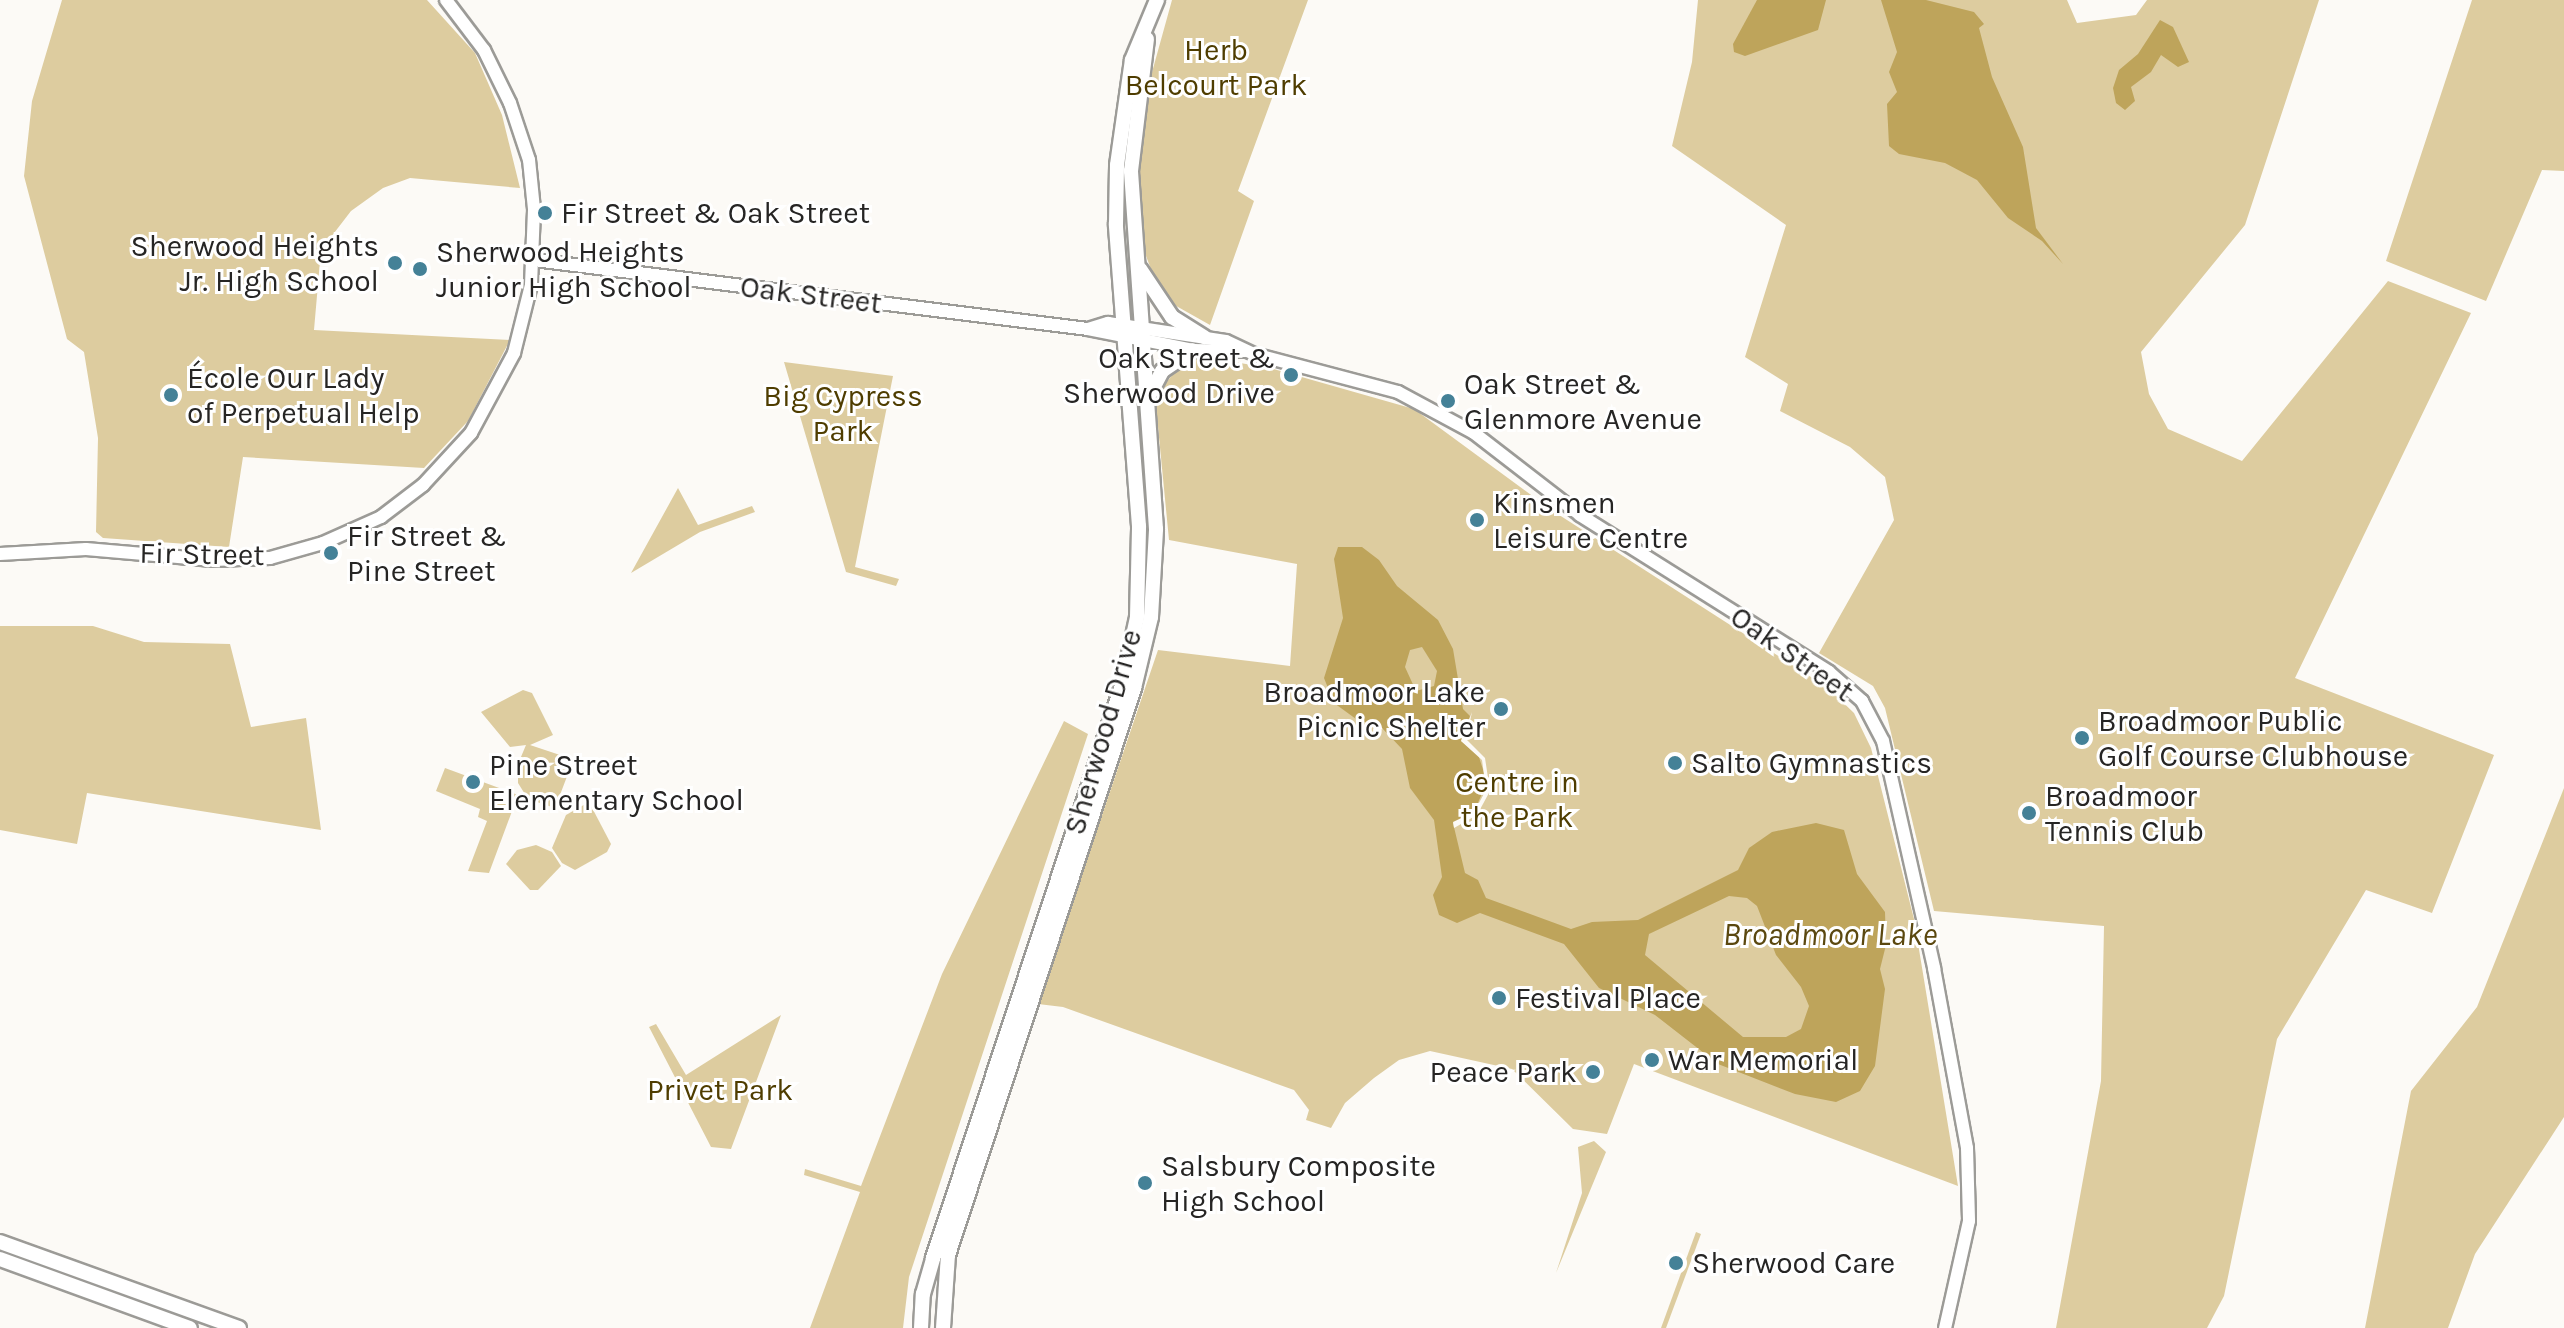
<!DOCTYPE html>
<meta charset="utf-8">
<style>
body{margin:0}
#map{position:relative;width:2564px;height:1328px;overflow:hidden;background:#fcfaf6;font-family:Karla,sans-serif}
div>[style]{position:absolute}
.green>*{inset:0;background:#ddcc9f}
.water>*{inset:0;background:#bea45b}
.pier>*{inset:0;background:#fcfaf6}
.roads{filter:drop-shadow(2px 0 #9c9b97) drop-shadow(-2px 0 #9c9b97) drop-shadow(0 2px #9c9b97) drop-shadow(0 -2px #9c9b97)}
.tertiary>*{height:12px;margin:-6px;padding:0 6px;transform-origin:6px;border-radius:6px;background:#fff}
.secondary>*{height:14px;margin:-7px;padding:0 7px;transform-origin:7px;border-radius:7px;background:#fff}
.dots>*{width:22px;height:22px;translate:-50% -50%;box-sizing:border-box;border:4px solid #fff;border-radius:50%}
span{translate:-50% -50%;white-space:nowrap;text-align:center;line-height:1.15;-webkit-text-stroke:6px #fff;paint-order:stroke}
.park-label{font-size:30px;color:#4f3d00}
.poi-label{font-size:30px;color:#262524}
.left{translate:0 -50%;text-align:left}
.right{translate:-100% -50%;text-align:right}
.street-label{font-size:30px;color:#262524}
.water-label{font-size:32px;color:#5b480f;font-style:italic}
</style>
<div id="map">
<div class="green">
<i style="clip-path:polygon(62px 0,427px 0,475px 53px,502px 115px,520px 188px,410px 178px,383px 188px,351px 211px,321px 250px,314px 330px,510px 340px,468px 421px,424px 468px,243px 457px,229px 547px,103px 538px,96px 532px,98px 438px,84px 352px,67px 339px,24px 176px,32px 101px)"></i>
<i style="clip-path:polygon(1172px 0,1308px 0,1238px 191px,1254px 201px,1210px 325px,1162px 298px,1143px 248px,1137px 173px,1141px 112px)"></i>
<i style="clip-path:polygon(1698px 0,2067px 0,2077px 23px,2136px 15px,2147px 0,2319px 0,2245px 225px,2141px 352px,2149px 394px,2168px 429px,2242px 461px,2388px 281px,2471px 313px,2295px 678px,2494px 755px,2432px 913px,2366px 890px,2277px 1039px,2224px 1296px,2207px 1328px,2056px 1328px,2101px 1081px,2104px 926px,1934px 911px,1885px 708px,1873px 686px,1819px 653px,1894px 520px,1885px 477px,1850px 447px,1780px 411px,1788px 384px,1745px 357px,1786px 225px,1672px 146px,1692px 62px)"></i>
<i style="clip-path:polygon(2472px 0,2564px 0,2564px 171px,2542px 170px,2486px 301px,2386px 261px)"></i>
<i style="clip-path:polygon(1204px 357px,1270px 368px,1414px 409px,1553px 511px,1828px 688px,1854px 713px,1871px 748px,1914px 919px,1958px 1186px,1634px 1064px,1607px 1134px,1573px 1129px,1512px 1069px,1430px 1051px,1399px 1060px,1374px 1078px,1345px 1103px,1331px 1128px,1306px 1120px,1309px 1110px,1294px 1090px,1063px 1007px,1038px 1004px,1158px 650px,1290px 666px,1297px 564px,1169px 540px,1155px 396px,1183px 362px)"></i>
<i style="clip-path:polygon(784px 362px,893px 376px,855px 567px,899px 579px,896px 586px,846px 572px)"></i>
<i style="clip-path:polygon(678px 488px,698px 525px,752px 506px,755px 512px,700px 532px,631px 573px)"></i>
<i style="clip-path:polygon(0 626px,93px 626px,144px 642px,230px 644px,251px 727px,306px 718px,321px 830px,87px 793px,77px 844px,0 830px)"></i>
<i style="clip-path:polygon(523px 690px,532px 693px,553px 735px,530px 745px,566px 757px,571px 766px,555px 808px,528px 799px,518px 783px,518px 764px,526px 745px,510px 747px,481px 712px)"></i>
<i style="clip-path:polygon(1064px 721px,1088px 734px,909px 1277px,903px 1328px,810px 1328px,860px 1192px,804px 1175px,805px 1169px,861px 1186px,942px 974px)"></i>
<i style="clip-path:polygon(445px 768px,518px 795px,489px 873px,468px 871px,487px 821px,478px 817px,480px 809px,436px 791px)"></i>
<i style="clip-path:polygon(2564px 788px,2564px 1117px,2475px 1254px,2448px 1328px,2365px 1328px,2411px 1091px,2477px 1007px)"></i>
<i style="clip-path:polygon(589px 802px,611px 844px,607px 852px,575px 870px,562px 863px,552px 848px,566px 815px)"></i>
<i style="clip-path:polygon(536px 845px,552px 852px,561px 866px,538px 890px,530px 890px,506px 864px,517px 850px)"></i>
<i style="clip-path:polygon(781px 1015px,731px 1149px,711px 1147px,649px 1027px,656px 1024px,686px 1075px)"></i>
<i style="clip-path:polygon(1594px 1141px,1606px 1152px,1556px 1273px,1582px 1193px,1578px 1147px)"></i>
<i style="clip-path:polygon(1696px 1232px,1701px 1234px,1666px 1328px,1661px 1328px)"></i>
</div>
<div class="water">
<i style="clip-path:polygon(1757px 0,1826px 0,1818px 30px,1745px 56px,1734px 52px,1733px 44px)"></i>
<i style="clip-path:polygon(1881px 0,1926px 0,1974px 12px,1984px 24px,1979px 28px,1992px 77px,2023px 147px,2036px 228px,2063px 264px,2042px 241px,2008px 218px,1977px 180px,1945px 163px,1899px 154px,1889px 146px,1887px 104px,1897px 92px,1889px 72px,1897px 52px)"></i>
<i style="clip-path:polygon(2160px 20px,2173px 27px,2189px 62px,2178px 67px,2161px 55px,2151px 72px,2131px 87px,2135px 101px,2125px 110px,2116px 103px,2113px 88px,2119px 70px,2138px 54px)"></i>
<i style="clip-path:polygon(evenodd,1338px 547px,1362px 547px,1379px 560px,1397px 586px,1438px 620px,1453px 649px,1463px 709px,1470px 716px,1461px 741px,1478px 754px,1487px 782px,1474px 812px,1453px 823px,1465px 873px,1478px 880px,1486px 898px,1571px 929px,1592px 922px,1638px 920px,1738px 870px,1749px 848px,1772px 832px,1816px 823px,1844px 830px,1857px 874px,1885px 912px,1886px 945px,1880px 969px,1885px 989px,1875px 1066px,1860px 1091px,1836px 1102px,1795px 1094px,1718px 1064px,1655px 1015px,1599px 988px,1564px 944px,1480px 913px,1457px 923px,1439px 915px,1433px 895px,1442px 877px,1434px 820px,1410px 788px,1402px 749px,1382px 728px,1356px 719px,1334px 703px,1324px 678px,1343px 618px,1334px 559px,1338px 547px,1422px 647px,1437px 671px,1434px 686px,1416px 691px,1405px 667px,1410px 650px,1422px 647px,1338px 547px,1729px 896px,1747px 898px,1757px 906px,1776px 955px,1801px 987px,1809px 1006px,1801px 1029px,1786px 1037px,1743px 1037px,1645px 955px,1649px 934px,1729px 896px)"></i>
</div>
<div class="pier">
<i style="clip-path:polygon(1472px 712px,1466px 739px,1485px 758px,1490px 791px,1477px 815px,1454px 828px,1453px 822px,1474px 812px,1486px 790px,1482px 760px,1461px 741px)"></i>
</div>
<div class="roads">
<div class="tertiary">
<i style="left:534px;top:260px;width:558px;rotate:7.1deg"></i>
<i style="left:1088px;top:329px;width:107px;rotate:11.3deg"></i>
<i style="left:1193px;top:350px;width:52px;rotate:1.1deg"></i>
<i style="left:1088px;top:329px;width:21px;rotate:-17deg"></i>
<i style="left:1108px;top:323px;width:119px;rotate:8.7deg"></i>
<i style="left:1226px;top:341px;width:31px;rotate:25deg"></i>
<i style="left:1254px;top:354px;width:149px;rotate:14.8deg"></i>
<i style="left:1398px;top:392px;width:86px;rotate:28.3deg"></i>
<i style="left:1474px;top:433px;width:134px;rotate:37.7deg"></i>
<i style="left:1580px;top:515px;width:294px;rotate:32.2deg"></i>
<i style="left:1829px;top:672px;width:44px;rotate:41.3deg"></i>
<i style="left:1862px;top:701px;width:45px;rotate:62.3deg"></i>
<i style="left:1883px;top:741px;width:233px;rotate:77.3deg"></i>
<i style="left:1934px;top:968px;width:183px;rotate:79.6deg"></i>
<i style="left:1967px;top:1148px;width:73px;rotate:88.4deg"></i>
<i style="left:1969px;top:1221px;width:110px;rotate:102.6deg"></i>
<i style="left:0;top:554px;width:86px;rotate:-3.3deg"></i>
<i style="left:86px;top:549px;width:127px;rotate:5deg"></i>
<i style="left:213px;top:560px;width:57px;rotate:-2deg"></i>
<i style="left:270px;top:558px;width:55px;rotate:-15.8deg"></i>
<i style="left:323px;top:543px;width:64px;rotate:-24.1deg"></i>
<i style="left:381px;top:517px;width:53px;rotate:-37.3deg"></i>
<i style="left:423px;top:485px;width:71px;rotate:-47.3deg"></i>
<i style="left:471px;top:433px;width:91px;rotate:-61.7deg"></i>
<i style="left:514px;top:353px;width:70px;rotate:-76deg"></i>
<i style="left:531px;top:285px;width:76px;rotate:-87.7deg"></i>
<i style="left:534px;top:209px;width:49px;rotate:-95.8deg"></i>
<i style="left:529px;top:160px;width:60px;rotate:-108.4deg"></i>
<i style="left:510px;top:103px;width:59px;rotate:-116.1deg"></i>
<i style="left:484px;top:50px;width:63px;rotate:-127.2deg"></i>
</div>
<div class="secondary">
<i style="left:1140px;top:269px;width:58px;rotate:56.3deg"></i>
<i style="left:1172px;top:317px;width:38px;rotate:32deg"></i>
<i style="left:1150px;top:394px;width:26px;rotate:-62deg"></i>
<i style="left:1162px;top:371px;width:37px;rotate:-34deg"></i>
<i style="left:0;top:1242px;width:254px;rotate:19.8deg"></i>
<i style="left:0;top:1259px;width:202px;rotate:20deg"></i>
<i style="left:921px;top:1328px;width:34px;rotate:-87deg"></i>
<i style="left:923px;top:1294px;width:37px;rotate:-74deg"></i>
<i style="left:933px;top:1258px;width:607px;rotate:-71.74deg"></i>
<i style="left:1123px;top:682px;width:66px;rotate:-77.8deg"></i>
<i style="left:1137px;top:617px;width:91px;rotate:-88.7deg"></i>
<i style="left:1139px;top:526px;width:303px;rotate:-94.4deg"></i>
<i style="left:1116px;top:224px;width:59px;rotate:-89deg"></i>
<i style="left:1117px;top:165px;width:106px;rotate:-81.9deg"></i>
<i style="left:1132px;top:60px;width:65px;rotate:-67.4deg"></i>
<i style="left:943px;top:1328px;width:73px;rotate:-86.1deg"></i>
<i style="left:948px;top:1255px;width:597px;rotate:-71.84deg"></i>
<i style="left:1134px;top:688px;width:73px;rotate:-76.5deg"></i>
<i style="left:1151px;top:617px;width:88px;rotate:-86.7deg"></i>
<i style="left:1156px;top:529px;width:359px;rotate:-94deg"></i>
<i style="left:1131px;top:171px;width:133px;rotate:-83.1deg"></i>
</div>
</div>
<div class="dots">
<i style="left:545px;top:213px;background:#448197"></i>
<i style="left:395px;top:263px;background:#448197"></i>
<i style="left:420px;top:269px;background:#448197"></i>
<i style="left:1291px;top:375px;background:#448197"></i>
<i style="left:171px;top:395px;background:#448197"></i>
<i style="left:1448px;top:401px;background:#448197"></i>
<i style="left:1477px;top:520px;background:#448197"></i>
<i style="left:331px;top:553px;background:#448197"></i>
<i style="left:1501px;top:709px;background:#448197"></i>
<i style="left:2082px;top:738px;background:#448197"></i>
<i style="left:1675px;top:763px;background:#448197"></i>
<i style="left:473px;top:782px;background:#448197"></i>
<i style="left:2029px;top:813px;background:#448197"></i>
<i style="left:1499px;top:998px;background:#448197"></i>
<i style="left:1652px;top:1060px;background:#448197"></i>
<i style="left:1593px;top:1072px;background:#448197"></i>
<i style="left:1145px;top:1183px;background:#448197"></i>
<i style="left:1676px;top:1263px;background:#448197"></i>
</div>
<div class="park-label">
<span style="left:1216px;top:67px">Herb<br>Belcourt Park</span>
<span style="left:843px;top:413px">Big Cypress<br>Park</span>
<span style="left:1517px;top:799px">Centre in<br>the Park</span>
<span style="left:720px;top:1090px">Privet Park</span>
</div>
<div class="poi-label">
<span class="left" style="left:561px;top:213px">Fir Street &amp; Oak Street</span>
<span class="right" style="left:379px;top:263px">Sherwood Heights<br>Jr. High School</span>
<span class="left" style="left:436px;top:269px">Sherwood Heights<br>Junior High School</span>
<span class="right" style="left:1275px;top:375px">Oak Street &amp;<br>Sherwood Drive</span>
<span class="left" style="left:187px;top:395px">École Our Lady<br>of Perpetual Help</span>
<span class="left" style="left:1464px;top:401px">Oak Street &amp;<br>Glenmore Avenue</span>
<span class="left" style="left:1493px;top:520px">Kinsmen<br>Leisure Centre</span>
<span class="left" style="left:347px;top:553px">Fir Street &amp;<br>Pine Street</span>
<span class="right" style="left:1485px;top:709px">Broadmoor Lake<br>Picnic Shelter</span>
<span class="left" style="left:2098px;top:738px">Broadmoor Public<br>Golf Course Clubhouse</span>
<span class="left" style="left:1691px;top:763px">Salto Gymnastics</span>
<span class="left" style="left:489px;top:782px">Pine Street<br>Elementary School</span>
<span class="left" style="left:2045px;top:813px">Broadmoor<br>Tennis Club</span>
<span class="left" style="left:1515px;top:998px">Festival Place</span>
<span class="left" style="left:1668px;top:1060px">War Memorial</span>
<span class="right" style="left:1577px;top:1072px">Peace Park</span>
<span class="left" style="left:1161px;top:1183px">Salsbury Composite<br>High School</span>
<span class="left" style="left:1692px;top:1263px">Sherwood Care</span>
</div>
<div class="street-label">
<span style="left:811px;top:295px;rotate:7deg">Oak Street</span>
<span style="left:202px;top:554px;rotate:1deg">Fir Street</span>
<span style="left:1792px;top:654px;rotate:35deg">Oak Street</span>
<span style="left:1103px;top:732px;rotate:-74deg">Sherwood Drive</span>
</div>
<div class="water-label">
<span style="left:1830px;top:935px">Broadmoor Lake</span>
</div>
</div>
